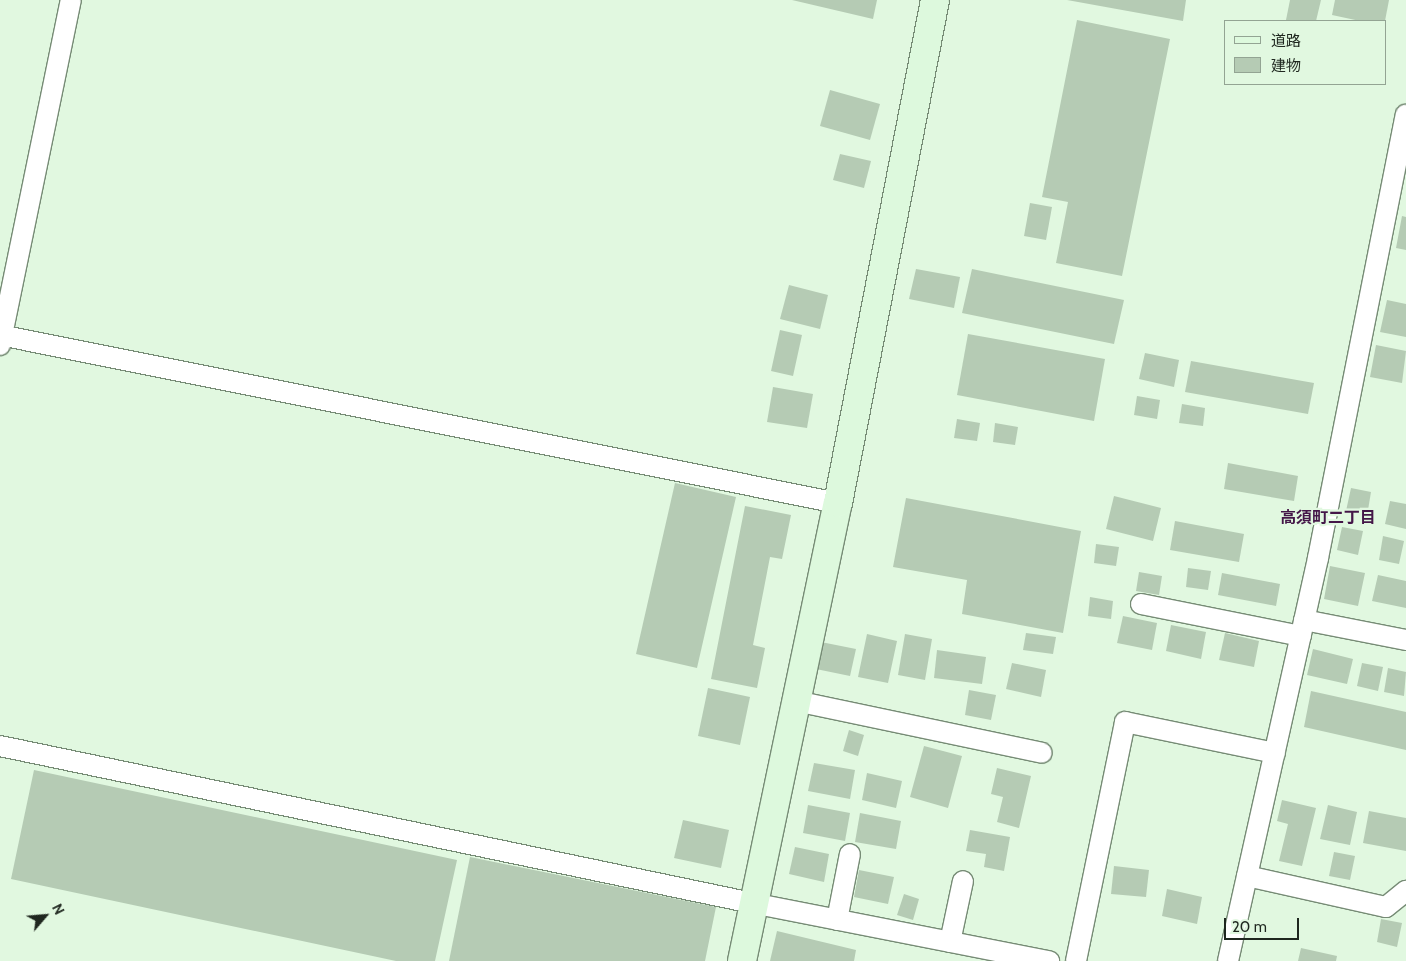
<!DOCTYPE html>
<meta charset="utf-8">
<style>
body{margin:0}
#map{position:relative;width:1406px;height:961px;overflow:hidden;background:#e1f8e0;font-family:Cabin,"Noto Sans JP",sans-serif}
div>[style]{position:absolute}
.building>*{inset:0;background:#b5cbb4}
.roads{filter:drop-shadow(1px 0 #768b75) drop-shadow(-1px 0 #768b75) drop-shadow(0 1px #768b75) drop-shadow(0 -1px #768b75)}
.street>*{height:20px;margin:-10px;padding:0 10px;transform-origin:10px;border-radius:10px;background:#fff}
.secondary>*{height:28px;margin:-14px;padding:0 14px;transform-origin:14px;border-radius:14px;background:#ddf9dd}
span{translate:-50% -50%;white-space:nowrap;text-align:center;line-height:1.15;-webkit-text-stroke:4.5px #e1f8e0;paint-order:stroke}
.neighbourhood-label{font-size:16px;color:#441648;font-weight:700}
.legend{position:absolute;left:1224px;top:20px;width:162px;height:65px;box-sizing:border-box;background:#e1f8e0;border:1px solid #93a493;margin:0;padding:6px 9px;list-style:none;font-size:15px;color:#1f271f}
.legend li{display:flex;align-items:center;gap:10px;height:25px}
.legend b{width:25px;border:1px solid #93a493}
.north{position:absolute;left:20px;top:891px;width:50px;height:50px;-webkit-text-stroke:4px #e1f8e0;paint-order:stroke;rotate:63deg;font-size:14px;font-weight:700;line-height:20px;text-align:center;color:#1f271f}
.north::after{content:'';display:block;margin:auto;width:18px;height:22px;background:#1f271f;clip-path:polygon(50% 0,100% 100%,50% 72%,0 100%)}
.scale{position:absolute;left:1224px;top:918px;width:75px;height:22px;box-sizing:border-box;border:2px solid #1f271f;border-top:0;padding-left:6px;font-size:15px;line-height:18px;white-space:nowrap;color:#1f271f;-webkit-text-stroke:4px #e1f8e0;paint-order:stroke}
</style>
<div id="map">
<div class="building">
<i style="clip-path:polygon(792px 0,877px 0,873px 19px)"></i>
<i style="clip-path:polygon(1067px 0,1186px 0,1183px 21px)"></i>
<i style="clip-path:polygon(1290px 0,1321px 0,1316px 21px,1286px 20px)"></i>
<i style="clip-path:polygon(1335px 0,1389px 0,1385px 21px,1360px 21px,1332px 15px)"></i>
<i style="clip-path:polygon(1077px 20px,1170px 39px,1122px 276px,1056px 263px,1068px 202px,1042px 197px)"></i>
<i style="clip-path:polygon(830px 90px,880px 104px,870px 140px,820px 126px)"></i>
<i style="clip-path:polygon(840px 154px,871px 161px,864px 188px,833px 180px)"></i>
<i style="clip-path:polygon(1030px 203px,1052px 207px,1046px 240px,1024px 236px)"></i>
<i style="clip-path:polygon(1402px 216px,1406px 217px,1406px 250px,1396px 248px)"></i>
<i style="clip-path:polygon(916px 269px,960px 277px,954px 308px,909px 299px)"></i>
<i style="clip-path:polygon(972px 269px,1124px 300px,1114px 344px,962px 313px)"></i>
<i style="clip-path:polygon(789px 285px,828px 295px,820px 329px,780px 319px)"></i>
<i style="clip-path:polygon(1387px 300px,1406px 304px,1406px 337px,1380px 332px)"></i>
<i style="clip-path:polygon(780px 330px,802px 335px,793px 376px,771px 371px)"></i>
<i style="clip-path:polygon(968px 334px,1105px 359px,1094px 421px,957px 395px)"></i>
<i style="clip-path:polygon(1376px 345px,1406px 351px,1402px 383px,1370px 377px)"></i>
<i style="clip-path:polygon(1145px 353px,1179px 360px,1174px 387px,1139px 379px)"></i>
<i style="clip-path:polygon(1191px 361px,1314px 383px,1308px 414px,1185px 392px)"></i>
<i style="clip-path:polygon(773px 387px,813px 394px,807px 428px,767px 422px)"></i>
<i style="clip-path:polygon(1137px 396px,1160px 400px,1157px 419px,1134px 415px)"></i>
<i style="clip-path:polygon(1182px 404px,1205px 408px,1203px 426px,1179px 423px)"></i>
<i style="clip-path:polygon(957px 419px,980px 423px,977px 441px,954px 438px)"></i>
<i style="clip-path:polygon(995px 423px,1018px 427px,1015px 445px,993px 442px)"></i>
<i style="clip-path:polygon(1228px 463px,1298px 476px,1294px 501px,1224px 489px)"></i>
<i style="clip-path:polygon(675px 483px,736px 497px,697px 668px,636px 654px)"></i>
<i style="clip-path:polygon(1351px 488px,1371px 492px,1367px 516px,1346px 511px)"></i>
<i style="clip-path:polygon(1114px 496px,1161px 508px,1153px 541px,1106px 529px)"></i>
<i style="clip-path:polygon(906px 498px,1081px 531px,1063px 633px,962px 614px,967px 580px,893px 567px)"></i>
<i style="clip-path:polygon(1390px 501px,1406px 504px,1406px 529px,1385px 524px)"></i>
<i style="clip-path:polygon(745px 506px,791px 515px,782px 559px,770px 557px,753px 645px,765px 648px,757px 688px,711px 679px)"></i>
<i style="clip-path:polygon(1175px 521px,1244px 534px,1239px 562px,1170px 550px)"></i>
<i style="clip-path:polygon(1342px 527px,1363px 531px,1358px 555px,1337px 550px)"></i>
<i style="clip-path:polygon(1383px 536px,1404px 541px,1399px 564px,1379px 560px)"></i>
<i style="clip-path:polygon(1096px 544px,1119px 547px,1116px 566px,1094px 563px)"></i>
<i style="clip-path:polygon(1330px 566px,1365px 573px,1358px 606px,1324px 599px)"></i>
<i style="clip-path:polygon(1188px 568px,1211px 571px,1208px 590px,1186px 587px)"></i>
<i style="clip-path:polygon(1139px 572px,1162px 576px,1159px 595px,1136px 591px)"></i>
<i style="clip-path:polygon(1222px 573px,1280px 584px,1276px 606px,1218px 595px)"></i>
<i style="clip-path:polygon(1378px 575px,1406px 581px,1406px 608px,1372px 601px)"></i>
<i style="clip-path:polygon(1090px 597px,1113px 601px,1111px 619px,1088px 616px)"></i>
<i style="clip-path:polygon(1123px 616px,1157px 623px,1152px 650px,1117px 643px)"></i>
<i style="clip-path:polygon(1171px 625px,1206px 632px,1201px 659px,1166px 651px)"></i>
<i style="clip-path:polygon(1026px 633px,1056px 637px,1053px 654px,1023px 650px)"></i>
<i style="clip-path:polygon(1225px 633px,1259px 641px,1254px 667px,1219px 660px)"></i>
<i style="clip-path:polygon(867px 634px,897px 641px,888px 683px,858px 677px)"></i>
<i style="clip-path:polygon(905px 634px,932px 639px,925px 680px,898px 675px)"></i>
<i style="clip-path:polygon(821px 642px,856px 649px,850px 676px,816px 669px)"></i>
<i style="clip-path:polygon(1313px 649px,1353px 659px,1347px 684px,1307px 675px)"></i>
<i style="clip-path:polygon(937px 650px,986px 657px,982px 684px,934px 678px)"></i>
<i style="clip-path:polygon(1012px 663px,1046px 670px,1041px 697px,1006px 689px)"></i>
<i style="clip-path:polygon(1362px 663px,1383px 667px,1378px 691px,1357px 686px)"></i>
<i style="clip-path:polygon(1388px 668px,1406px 672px,1404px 696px,1384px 692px)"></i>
<i style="clip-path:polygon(708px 688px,750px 697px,740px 745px,698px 736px)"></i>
<i style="clip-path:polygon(969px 690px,996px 695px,991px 720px,965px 715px)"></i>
<i style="clip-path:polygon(1311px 691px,1406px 712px,1406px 750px,1304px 727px)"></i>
<i style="clip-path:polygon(849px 730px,864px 735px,858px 756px,843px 751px)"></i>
<i style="clip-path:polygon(924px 746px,962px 756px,948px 808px,910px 797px)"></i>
<i style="clip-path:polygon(814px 763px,855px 770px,850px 799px,808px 791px)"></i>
<i style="clip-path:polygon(997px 768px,1031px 776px,1019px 828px,997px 822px,1003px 797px,991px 794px)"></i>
<i style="clip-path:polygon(34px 770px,457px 860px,435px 961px,396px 961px,11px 879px)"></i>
<i style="clip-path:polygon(867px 773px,902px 781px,896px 808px,862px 800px)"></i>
<i style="clip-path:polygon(1282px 800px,1316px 808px,1302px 866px,1279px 861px,1288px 824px,1277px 821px)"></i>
<i style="clip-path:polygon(808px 805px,850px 813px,845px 841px,803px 833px)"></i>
<i style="clip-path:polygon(1328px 805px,1357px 812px,1350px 845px,1320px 839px)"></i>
<i style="clip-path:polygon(1369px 811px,1406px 818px,1406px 851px,1363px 843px)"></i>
<i style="clip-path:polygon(860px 813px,901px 821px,896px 849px,855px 842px)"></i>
<i style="clip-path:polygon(683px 820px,729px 830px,721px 868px,674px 858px)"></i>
<i style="clip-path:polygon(970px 830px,1010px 837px,1004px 871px,984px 867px,986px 854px,966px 851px)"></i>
<i style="clip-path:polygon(795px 847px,829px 854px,824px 882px,789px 874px)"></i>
<i style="clip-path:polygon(1334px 852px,1355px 856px,1350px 880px,1329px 876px)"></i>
<i style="clip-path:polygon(470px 857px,716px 907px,705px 961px,449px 961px)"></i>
<i style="clip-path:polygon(1114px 866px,1149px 870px,1146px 897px,1111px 894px)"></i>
<i style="clip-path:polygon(859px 870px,894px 877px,888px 904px,854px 897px)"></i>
<i style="clip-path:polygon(1167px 889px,1202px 897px,1197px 924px,1162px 916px)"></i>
<i style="clip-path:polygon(904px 894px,919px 899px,913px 920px,897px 915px)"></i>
<i style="clip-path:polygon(1381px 919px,1402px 923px,1397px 947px,1377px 942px)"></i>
<i style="clip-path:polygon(777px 931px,856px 950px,854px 961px,770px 961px)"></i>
<i style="clip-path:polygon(1301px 948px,1337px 956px,1336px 961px,1298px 961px)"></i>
</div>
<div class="roads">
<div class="street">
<i style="left:0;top:335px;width:855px;rotate:11.34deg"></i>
<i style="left:0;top:345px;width:352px;rotate:-78.4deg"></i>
<i style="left:1141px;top:604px;width:163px;rotate:11.3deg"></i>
<i style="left:1304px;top:620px;width:104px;rotate:11.1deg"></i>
<i style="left:796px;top:701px;width:251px;rotate:11.9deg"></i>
<i style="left:0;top:746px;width:768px;rotate:11.79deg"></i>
<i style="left:752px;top:903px;width:303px;rotate:11.1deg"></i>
<i style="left:1247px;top:876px;width:142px;rotate:12.6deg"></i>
<i style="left:1386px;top:907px;width:26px;rotate:-39deg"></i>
<i style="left:837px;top:920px;width:67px;rotate:-78.9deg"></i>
<i style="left:950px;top:942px;width:62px;rotate:-78deg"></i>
<i style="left:1076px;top:961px;width:244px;rotate:-78.4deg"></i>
<i style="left:1125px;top:722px;width:153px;rotate:11.7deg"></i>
<i style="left:1228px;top:961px;width:413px;rotate:-77.4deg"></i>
<i style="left:1318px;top:558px;width:452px;rotate:-78.8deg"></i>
</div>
<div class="secondary">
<i style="left:742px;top:961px;width:468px;rotate:-78.2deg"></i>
<i style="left:838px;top:503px;width:512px;rotate:-79.08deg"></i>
</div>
</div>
<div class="neighbourhood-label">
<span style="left:1328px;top:518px">高須町二丁目</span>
</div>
<ul class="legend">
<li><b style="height:6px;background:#ddf9dd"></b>道路</li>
<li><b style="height:14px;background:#b5cbb4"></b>建物</li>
</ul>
<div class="north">N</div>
<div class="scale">20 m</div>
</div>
